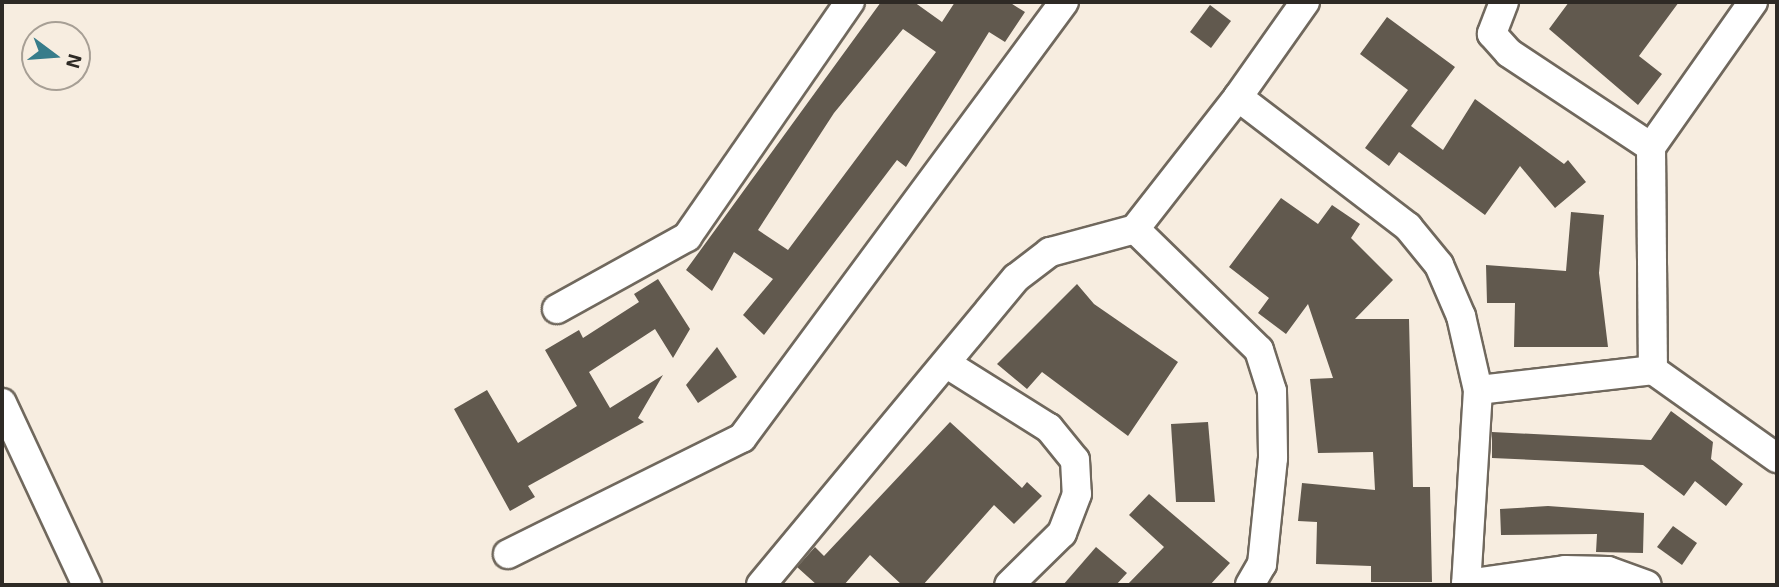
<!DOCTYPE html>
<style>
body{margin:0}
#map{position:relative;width:1779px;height:587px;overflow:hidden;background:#f7ede0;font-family:"Exo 2",sans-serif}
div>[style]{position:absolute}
.building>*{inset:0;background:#61594e}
.roads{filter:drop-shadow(2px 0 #70685d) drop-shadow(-2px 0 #70685d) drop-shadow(0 2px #70685d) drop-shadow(0 -2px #70685d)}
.minor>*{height:28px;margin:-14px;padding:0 14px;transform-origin:14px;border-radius:14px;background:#fff}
span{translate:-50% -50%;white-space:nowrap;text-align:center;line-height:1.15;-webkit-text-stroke:7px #f7ede0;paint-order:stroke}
.frame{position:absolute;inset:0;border:4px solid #2e2a25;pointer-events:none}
.north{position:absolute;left:21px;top:21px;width:70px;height:70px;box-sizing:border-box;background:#f7ede0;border:2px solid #a79f95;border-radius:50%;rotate:106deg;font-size:19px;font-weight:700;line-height:28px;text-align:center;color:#2e2a25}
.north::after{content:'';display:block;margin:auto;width:24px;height:32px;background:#377c8a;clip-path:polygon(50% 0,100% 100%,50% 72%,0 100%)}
</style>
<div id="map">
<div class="building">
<i style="clip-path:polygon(evenodd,881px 2px,914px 2px,942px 22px,955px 2px,1009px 2px,1025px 12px,1005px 42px,989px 32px,906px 167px,897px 160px,764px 335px,743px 315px,773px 279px,734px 252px,712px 291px,686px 270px,881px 2px,903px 29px,936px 52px,788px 250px,758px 230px,834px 113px,903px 29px)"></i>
<i style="clip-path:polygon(1569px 2px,1679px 2px,1639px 56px,1662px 74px,1638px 105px,1549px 29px)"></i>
<i style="clip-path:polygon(1210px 5px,1231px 21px,1211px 48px,1190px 32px)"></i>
<i style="clip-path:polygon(1387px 17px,1455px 67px,1411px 126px,1443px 150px,1475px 99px,1564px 164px,1568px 160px,1586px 182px,1555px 208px,1520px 166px,1485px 215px,1399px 152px,1389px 166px,1365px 148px,1408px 90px,1360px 54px)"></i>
<i style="clip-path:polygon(1281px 198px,1318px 224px,1332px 205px,1360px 224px,1351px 238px,1393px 280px,1355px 319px,1409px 319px,1413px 487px,1430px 487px,1432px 582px,1371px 582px,1371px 566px,1316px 564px,1317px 522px,1298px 521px,1302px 483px,1375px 490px,1373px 452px,1318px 453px,1310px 379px,1333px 378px,1308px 304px,1286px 334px,1258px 313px,1269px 298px,1229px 267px)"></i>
<i style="clip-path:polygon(1571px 212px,1604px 215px,1599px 273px,1608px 347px,1514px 347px,1515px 303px,1487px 303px,1486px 265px,1566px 271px)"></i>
<i style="clip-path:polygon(658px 279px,690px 329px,673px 358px,655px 329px,589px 372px,610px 408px,663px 375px,638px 418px,644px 422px,528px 486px,535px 497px,510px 511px,454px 409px,487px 390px,518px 443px,577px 406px,545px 350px,579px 330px,583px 338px,639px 302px,634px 294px)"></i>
<i style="clip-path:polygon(1077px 284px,1094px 304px,1178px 362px,1128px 436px,1042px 372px,1027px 389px,997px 364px)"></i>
<i style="clip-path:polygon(717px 347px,737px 377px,698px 403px,686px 385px)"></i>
<i style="clip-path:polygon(1671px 411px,1713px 442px,1711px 459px,1743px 484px,1726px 506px,1695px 481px,1684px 496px,1643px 465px,1492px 458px,1492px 432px,1651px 440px)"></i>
<i style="clip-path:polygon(950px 422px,1022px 488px,1027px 482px,1042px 496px,1014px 524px,994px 505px,923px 585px,902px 585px,870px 555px,844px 585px,817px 585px,797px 567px,815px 547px,824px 556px)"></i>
<i style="clip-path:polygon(1208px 422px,1215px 502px,1176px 502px,1171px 424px)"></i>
<i style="clip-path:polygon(1149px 494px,1230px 563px,1210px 585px,1127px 585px,1164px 547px,1129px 515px)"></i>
<i style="clip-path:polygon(1548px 506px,1644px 513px,1643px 553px,1596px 552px,1597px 534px,1501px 535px,1500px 509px)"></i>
<i style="clip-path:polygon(1673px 526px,1697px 543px,1682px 565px,1657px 547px)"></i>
<i style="clip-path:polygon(1096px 547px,1127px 573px,1116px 585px,1063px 585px)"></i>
</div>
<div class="roads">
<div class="minor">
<i style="left:1305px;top:2px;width:116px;rotate:125.2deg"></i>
<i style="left:1238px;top:97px;width:214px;rotate:37.4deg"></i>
<i style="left:1408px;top:227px;width:49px;rotate:50.8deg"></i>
<i style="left:1439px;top:265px;width:56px;rotate:66.7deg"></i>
<i style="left:1461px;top:316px;width:76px;rotate:77.1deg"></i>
<i style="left:1478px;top:390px;width:195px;rotate:93.5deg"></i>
<i style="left:1504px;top:2px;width:34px;rotate:111deg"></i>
<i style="left:1492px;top:34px;width:25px;rotate:48deg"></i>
<i style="left:1509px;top:53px;width:170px;rotate:33.5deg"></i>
<i style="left:1753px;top:2px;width:177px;rotate:125.1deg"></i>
<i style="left:1651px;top:147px;width:223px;rotate:89.5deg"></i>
<i style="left:1653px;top:370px;width:152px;rotate:35.4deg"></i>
<i style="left:1238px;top:97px;width:167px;rotate:128deg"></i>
<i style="left:1135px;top:229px;width:173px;rotate:44.3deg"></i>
<i style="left:1259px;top:350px;width:43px;rotate:72.4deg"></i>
<i style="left:1272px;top:391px;width:67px;rotate:89.1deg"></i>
<i style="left:1273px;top:458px;width:107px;rotate:95.9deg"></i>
<i style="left:1262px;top:564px;width:24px;rotate:120deg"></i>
<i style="left:557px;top:309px;width:149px;rotate:-29deg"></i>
<i style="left:687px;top:237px;width:286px;rotate:-55.3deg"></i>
<i style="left:947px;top:364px;width:120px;rotate:32.1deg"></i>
<i style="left:1049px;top:428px;width:41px;rotate:50.9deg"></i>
<i style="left:1075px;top:460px;width:34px;rotate:87deg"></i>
<i style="left:1077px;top:494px;width:42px;rotate:111deg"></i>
<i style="left:1062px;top:533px;width:74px;rotate:135.5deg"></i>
<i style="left:1478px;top:390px;width:176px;rotate:-6.5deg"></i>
<i style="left:2px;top:403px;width:201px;rotate:65deg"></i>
<i style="left:508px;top:554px;width:261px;rotate:-26.4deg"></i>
<i style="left:742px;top:438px;width:542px;rotate:-53.55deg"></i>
<i style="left:1466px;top:584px;width:100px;rotate:-8deg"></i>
<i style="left:1565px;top:570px;width:43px;rotate:1.3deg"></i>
<i style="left:1608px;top:571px;width:41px;rotate:19.7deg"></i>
<i style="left:761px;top:585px;width:399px;rotate:-50.3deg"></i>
<i style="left:1016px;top:278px;width:43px;rotate:-37.4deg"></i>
<i style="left:1050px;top:252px;width:88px;rotate:-15.1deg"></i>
</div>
</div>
<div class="frame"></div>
<div class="north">N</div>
</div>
